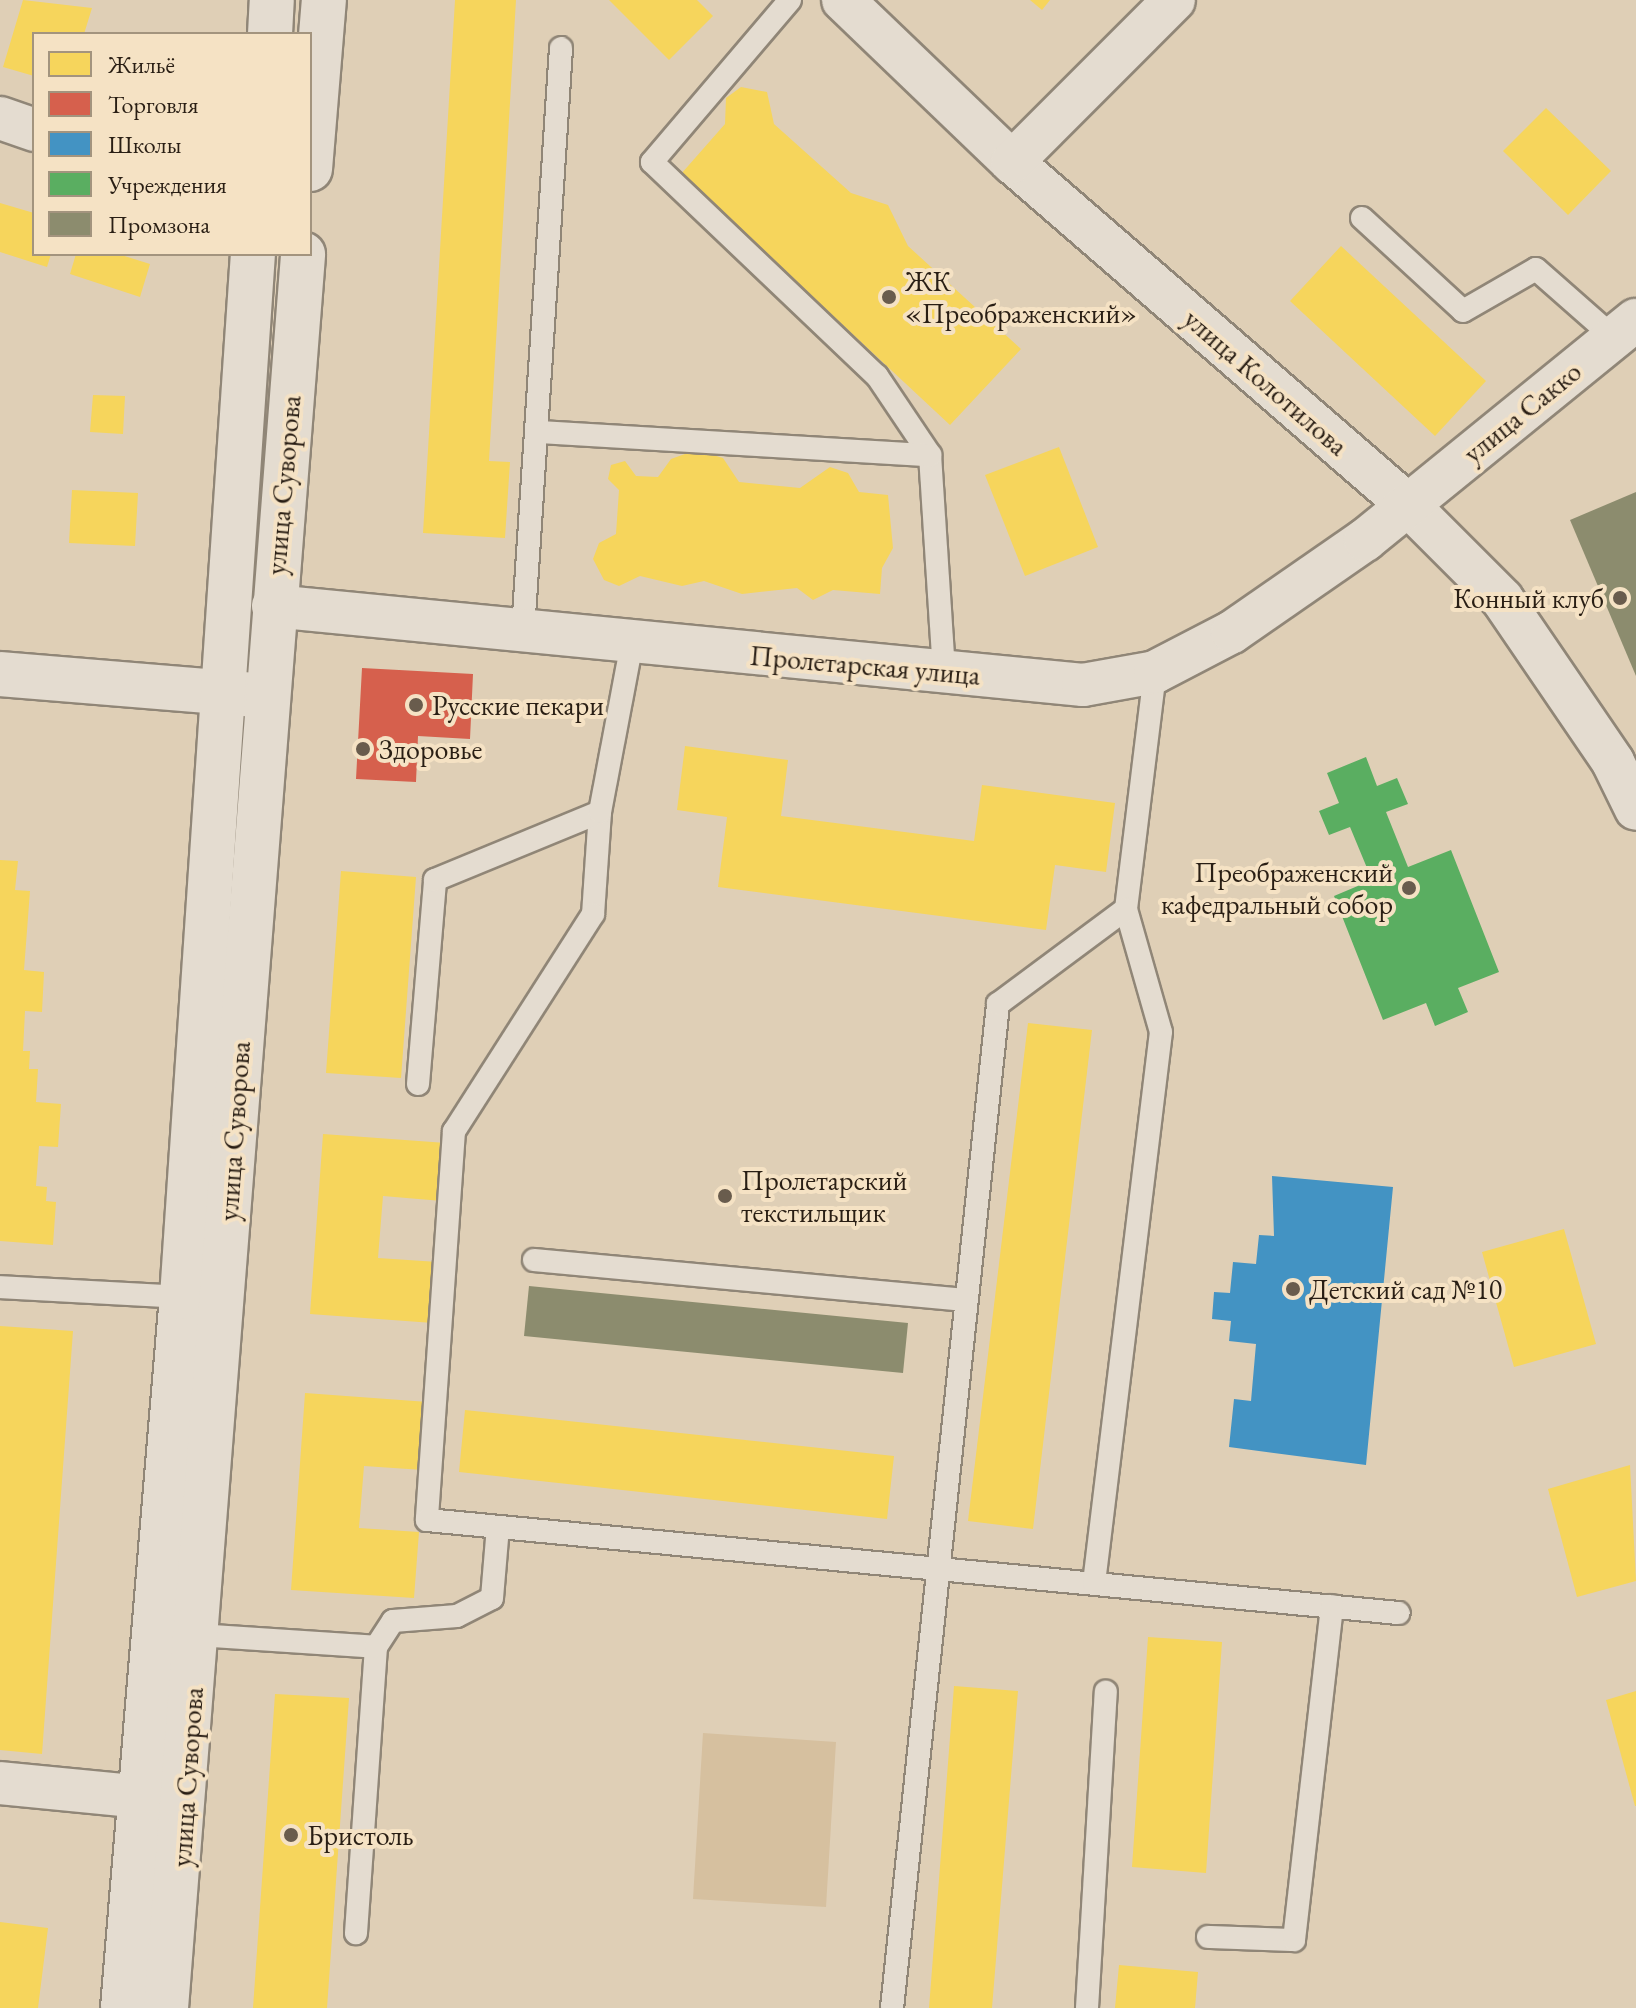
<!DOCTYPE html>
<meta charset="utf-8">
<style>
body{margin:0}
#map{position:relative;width:1636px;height:2008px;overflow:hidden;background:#dfcfb6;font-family:"EB Garamond",serif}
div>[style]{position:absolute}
.green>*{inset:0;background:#d6c09f}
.homes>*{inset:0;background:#f6d55c}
.shops>*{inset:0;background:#d6604d}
.schools>*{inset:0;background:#4393c3}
.public>*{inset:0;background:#5aae61}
.industry>*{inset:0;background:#8c8c6e}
.roads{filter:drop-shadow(2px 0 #908677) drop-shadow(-2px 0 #908677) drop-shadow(0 2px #908677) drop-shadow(0 -2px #908677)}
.lane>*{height:22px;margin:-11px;padding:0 11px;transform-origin:11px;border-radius:11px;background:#e4dcd0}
.street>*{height:42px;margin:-21px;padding:0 21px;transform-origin:21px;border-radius:21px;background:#e4dcd0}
.secondary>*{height:44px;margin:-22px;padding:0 22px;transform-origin:22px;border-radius:22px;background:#e4dcd0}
.dots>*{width:22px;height:22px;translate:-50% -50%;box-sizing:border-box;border:4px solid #f5e2c4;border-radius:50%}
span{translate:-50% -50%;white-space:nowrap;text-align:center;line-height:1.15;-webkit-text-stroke:8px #f5e2c4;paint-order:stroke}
.poi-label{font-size:28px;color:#291e14}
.left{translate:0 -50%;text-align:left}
.right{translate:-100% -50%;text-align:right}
.street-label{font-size:28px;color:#291e14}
.legend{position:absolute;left:32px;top:32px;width:280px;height:224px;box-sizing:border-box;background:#f5e2c4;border:2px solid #a3947e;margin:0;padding:10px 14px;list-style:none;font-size:24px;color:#291e14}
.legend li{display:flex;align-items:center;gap:16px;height:40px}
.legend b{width:40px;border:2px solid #a3947e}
</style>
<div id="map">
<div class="green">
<i style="clip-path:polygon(703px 1733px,836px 1742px,826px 1907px,693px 1899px)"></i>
</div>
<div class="homes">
<i style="clip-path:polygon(23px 0,92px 8px,84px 34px,34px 34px,34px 76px,3px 67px)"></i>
<i style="clip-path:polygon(455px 0,516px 0,489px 461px,510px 462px,505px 538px,423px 533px)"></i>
<i style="clip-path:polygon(609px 0,697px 0,713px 16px,669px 60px)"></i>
<i style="clip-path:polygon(1030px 0,1050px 0,1042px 10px)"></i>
<i style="clip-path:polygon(741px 87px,767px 92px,774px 124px,851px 193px,888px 205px,908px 246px,1021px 349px,950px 425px,681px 174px,725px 124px,726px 98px)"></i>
<i style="clip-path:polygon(1546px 108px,1611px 171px,1568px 215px,1503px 151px)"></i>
<i style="clip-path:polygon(0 203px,34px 213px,34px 254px,51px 254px,47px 267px,0 252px)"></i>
<i style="clip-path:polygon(1341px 246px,1486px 381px,1435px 436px,1290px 301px)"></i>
<i style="clip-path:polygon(76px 254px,118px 254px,150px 264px,140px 297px,70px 274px)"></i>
<i style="clip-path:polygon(93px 395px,125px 396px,123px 434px,90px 432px)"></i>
<i style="clip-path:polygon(1059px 447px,1098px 547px,1025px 576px,985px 475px)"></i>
<i style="clip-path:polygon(696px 450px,723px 458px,739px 482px,800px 488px,830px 467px,848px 473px,859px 492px,888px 495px,893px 548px,882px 568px,880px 594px,833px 590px,813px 600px,797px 588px,742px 594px,704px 581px,682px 586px,640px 576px,619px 586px,604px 580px,593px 559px,599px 543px,616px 534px,619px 490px,608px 479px,611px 465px,625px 461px,636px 476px,658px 477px,671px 459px)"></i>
<i style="clip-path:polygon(72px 490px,138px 493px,135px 546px,69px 543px)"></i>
<i style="clip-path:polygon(685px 746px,788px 760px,781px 816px,974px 841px,982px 785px,1115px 803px,1106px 872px,1055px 865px,1046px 930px,718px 887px,727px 817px,677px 810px)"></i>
<i style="clip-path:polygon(0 860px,18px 861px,15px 890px,30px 891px,24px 970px,44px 972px,42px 1012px,25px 1011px,23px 1051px,30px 1051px,29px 1069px,38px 1069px,36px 1102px,61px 1104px,58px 1147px,39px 1146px,36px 1186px,47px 1187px,46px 1201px,56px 1202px,53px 1245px,0 1241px)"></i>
<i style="clip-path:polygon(341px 871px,416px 877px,401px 1078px,326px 1073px)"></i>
<i style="clip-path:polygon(1028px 1023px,1092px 1030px,1033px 1529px,968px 1521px)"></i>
<i style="clip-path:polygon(323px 1134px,446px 1143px,442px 1201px,383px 1196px,378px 1258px,438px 1262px,433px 1323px,310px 1314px)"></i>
<i style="clip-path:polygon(1564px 1229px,1596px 1344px,1514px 1367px,1482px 1252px)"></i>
<i style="clip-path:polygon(0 1326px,73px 1331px,42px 1754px,0 1750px)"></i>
<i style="clip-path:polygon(305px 1393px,428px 1402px,423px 1470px,364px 1466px,359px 1528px,419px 1532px,414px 1598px,291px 1590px)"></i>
<i style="clip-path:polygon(465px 1410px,894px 1456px,887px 1519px,459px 1472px)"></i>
<i style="clip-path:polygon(1630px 1465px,1636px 1581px,1577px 1597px,1548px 1489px)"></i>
<i style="clip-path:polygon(1148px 1637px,1222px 1642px,1206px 1873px,1132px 1867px)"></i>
<i style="clip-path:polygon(954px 1686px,1018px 1691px,992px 2008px,929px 2008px)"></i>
<i style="clip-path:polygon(1636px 1691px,1636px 1806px,1635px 1806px,1606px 1700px)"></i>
<i style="clip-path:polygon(275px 1694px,349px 1698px,327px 2008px,253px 2008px)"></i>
<i style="clip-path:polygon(0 1922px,48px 1928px,38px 2008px,0 2008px)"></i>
<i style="clip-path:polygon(1119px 1965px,1198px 1972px,1195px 2008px,1115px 2008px)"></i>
</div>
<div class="shops">
<i style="clip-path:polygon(362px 668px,473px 674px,470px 739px,418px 736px,416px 782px,356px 779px)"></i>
</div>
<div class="schools">
<i style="clip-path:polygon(1272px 1176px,1393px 1187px,1366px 1465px,1229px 1447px,1234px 1399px,1251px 1401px,1256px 1344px,1229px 1341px,1231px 1321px,1212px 1319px,1214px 1292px,1230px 1293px,1233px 1262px,1256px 1264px,1259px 1235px,1274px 1236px)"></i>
</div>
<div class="public">
<i style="clip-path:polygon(1366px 757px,1377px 786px,1397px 778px,1408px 804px,1386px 812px,1408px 867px,1451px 850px,1499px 972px,1458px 988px,1468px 1012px,1435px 1026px,1426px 1003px,1383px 1020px,1334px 896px,1372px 880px,1350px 827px,1329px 835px,1319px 811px,1339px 803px,1327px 773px)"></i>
</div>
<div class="industry">
<i style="clip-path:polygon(1636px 492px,1636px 676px,1570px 520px)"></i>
<i style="clip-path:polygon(529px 1286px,908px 1323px,903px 1373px,524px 1336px)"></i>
</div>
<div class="roads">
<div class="lane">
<i style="left:790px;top:0;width:213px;rotate:130.4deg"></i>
<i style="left:652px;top:162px;width:311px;rotate:43.6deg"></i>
<i style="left:877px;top:376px;width:95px;rotate:56.1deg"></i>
<i style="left:930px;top:455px;width:219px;rotate:86.3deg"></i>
<i style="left:1362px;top:218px;width:137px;rotate:42.6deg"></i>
<i style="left:1463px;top:311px;width:84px;rotate:-29.9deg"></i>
<i style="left:1536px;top:269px;width:103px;rotate:41.4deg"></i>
<i style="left:538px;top:432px;width:393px;rotate:3.4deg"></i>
<i style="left:523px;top:631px;width:584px;rotate:-86.27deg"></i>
<i style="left:600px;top:812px;width:102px;rotate:93.9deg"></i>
<i style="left:593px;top:914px;width:258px;rotate:122.6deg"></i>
<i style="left:454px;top:1131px;width:390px;rotate:94deg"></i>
<i style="left:427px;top:1520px;width:976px;rotate:5.47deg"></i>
<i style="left:418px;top:1084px;width:205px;rotate:-85.2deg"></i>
<i style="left:435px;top:880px;width:178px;rotate:-22.4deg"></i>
<i style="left:600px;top:812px;width:173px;rotate:-79.3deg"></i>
<i style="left:534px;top:1260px;width:433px;rotate:5.3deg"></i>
<i style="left:0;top:1287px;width:182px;rotate:3.1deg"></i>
<i style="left:1094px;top:1583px;width:555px;rotate:-83.07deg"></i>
<i style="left:1161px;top:1032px;width:128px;rotate:-105.9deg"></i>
<i style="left:1126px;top:909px;width:239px;rotate:-83deg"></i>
<i style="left:197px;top:1635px;width:179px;rotate:3.8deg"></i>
<i style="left:376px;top:1647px;width:287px;rotate:94deg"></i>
<i style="left:376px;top:1647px;width:31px;rotate:-57deg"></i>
<i style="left:393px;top:1621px;width:64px;rotate:-4.5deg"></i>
<i style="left:457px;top:1616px;width:39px;rotate:-27deg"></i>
<i style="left:492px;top:1598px;width:71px;rotate:-85.2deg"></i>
<i style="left:1208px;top:1937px;width:86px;rotate:2deg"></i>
<i style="left:1294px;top:1940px;width:336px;rotate:-83.5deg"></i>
<i style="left:892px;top:2008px;width:1010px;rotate:-83.97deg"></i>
<i style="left:998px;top:1004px;width:159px;rotate:-36.6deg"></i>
<i style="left:1087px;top:2008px;width:317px;rotate:-86.6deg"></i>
</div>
<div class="street">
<i style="left:843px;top:0;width:234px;rotate:43.8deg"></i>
<i style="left:1012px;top:162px;width:525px;rotate:40.91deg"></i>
<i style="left:1409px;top:506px;width:132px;rotate:45deg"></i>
<i style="left:1502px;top:599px;width:197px;rotate:55.7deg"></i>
<i style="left:1613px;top:762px;width:52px;rotate:63.9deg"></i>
<i style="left:0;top:118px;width:36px;rotate:19deg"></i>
<i style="left:1012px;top:162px;width:229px;rotate:-45deg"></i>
<i style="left:273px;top:606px;width:814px;rotate:5.57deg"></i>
<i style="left:1083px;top:685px;width:73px;rotate:-10.2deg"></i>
<i style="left:1155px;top:672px;width:87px;rotate:-27.5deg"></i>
<i style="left:1232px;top:632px;width:162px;rotate:-34.7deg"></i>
<i style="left:1365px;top:540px;width:349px;rotate:-39.1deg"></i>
<i style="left:0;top:1783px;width:143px;rotate:5.6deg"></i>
</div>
<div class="secondary">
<i style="left:270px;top:34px;width:34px;rotate:-87deg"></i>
<i style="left:310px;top:169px;width:170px;rotate:-85.3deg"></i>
<i style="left:0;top:674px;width:254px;rotate:4.7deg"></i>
<i style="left:123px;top:2008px;width:713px;rotate:-85.26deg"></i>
<i style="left:182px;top:1297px;width:1045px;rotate:-86.11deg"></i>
<i style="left:166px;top:2008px;width:1759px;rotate:-85.53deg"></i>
</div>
</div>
<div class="dots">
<i style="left:889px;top:297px;background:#695c4d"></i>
<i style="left:1620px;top:598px;background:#695c4d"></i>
<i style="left:416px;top:705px;background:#695c4d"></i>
<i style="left:363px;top:749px;background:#695c4d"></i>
<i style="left:1409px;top:888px;background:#695c4d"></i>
<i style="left:725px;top:1196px;background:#695c4d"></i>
<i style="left:1293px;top:1289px;background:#695c4d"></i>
<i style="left:291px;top:1835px;background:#695c4d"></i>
</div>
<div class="poi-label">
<span class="left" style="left:905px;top:297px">ЖК<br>«Преображенский»</span>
<span class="right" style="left:1604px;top:598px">Конный клуб</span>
<span class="left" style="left:432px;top:705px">Русские пекари</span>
<span class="left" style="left:379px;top:749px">Здоровье</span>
<span class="right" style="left:1393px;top:888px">Преображенский<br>кафедральный собор</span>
<span class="left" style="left:741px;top:1196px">Пролетарский<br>текстильщик</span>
<span class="left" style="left:1309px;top:1289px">Детский сад №10</span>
<span class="left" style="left:307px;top:1835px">Бристоль</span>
</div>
<div class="street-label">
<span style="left:1266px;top:382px;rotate:41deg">улица Колотилова</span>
<span style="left:1522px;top:412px;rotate:-39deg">улица Сакко</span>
<span style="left:283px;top:485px;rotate:-85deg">улица Суворова</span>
<span style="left:865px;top:665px;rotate:5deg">Пролетарская улица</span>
<span style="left:234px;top:1131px;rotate:-86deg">улица Суворова</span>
<span style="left:187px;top:1777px;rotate:-86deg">улица Суворова</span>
</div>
<ul class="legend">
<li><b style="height:22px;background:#f6d55c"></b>Жильё</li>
<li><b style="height:22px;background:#d6604d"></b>Торговля</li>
<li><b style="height:22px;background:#4393c3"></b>Школы</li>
<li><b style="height:22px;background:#5aae61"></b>Учреждения</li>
<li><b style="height:22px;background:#8c8c6e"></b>Промзона</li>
</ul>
</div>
